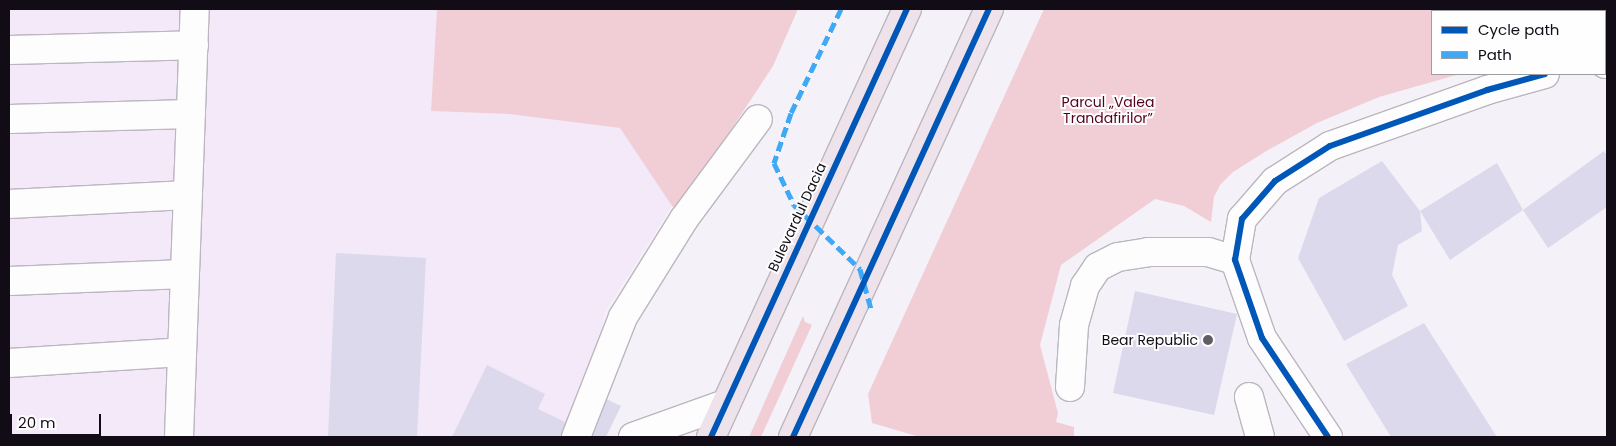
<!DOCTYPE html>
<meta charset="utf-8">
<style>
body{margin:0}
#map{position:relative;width:1616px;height:446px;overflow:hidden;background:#f5f1f8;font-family:Poppins,sans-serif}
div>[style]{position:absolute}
.built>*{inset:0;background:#f3e9f9}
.green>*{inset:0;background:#f1ced5}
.building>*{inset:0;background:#dbd9eb}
.roads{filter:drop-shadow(1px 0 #bbb6bf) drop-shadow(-1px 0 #bbb6bf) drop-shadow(0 1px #bbb6bf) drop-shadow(0 -1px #bbb6bf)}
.minor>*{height:28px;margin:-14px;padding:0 14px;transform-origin:14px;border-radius:14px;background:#fefdfe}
.highway>*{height:28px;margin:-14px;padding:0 14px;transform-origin:14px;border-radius:14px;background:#efe3eb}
.quiet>*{height:5px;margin-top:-2.5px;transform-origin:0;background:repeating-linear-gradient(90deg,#3fa9f5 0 10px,transparent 0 15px)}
.cycleway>*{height:6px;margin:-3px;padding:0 3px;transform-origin:3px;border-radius:3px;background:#0057b8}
.dots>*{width:14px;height:14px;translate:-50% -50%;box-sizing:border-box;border:2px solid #fefefe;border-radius:50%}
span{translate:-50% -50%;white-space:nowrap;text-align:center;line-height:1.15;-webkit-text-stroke:4px #fefefe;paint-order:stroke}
.park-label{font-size:14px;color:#54001e}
.street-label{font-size:14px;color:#120c16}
.poi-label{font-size:14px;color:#120c16}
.right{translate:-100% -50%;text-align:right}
.frame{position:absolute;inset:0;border:10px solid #120c16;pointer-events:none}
.legend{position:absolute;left:1431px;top:10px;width:175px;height:65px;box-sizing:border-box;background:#fefefe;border:1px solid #a09da1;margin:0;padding:6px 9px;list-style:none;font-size:15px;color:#120c16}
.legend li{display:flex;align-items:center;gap:10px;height:25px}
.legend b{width:25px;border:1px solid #a09da1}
.scale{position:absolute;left:10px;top:414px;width:91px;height:22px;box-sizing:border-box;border:2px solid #120c16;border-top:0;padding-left:6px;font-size:15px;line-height:18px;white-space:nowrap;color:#120c16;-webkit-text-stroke:4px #fefefe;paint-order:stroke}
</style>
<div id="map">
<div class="built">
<i style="clip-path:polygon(9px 9px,437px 9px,431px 111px,509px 114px,620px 128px,672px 206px,605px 312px,588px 396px,601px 437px,9px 437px)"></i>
</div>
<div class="green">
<i style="clip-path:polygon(437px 9px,798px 9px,773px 66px,678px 210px,672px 206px,620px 128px,509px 114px,431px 111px)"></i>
<i style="clip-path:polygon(1044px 9px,1502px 9px,1503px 11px,1432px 11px,1432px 74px,1460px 74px,1379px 97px,1317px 123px,1268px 150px,1233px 172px,1220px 185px,1214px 197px,1211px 222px,1184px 206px,1155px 199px,1061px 265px,1040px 345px,1058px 413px,1056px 422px,1074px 427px,1074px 437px,920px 437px,872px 423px,868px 394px)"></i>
<i style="clip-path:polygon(803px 316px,805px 322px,812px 325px,761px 437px,749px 437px)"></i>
</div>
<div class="building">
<i style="clip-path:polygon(1604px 151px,1607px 156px,1607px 207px,1548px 248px,1523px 210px,1450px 260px,1420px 211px,1497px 163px,1523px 210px)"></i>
<i style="clip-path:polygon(1382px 161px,1420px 211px,1422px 231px,1398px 245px,1392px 275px,1408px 306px,1344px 341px,1298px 258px,1319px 198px)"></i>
<i style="clip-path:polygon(336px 253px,426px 258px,417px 437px,328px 437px)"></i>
<i style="clip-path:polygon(1135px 291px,1237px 314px,1214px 415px,1113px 393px)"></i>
<i style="clip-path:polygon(1424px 323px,1497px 437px,1391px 437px,1346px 364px)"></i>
<i style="clip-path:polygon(487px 365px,545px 394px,538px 409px,565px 422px,581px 387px,621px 406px,606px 437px,452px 437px)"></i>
</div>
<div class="roads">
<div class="minor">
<i style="left:1513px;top:9px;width:3px;rotate:45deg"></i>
<i style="left:9px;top:50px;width:185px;rotate:-1.5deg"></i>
<i style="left:1605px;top:64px;width:2px;rotate:-27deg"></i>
<i style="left:9px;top:119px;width:182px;rotate:-1.6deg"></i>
<i style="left:9px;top:204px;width:179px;rotate:-2.9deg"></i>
<i style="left:9px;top:281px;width:176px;rotate:-2.3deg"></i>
<i style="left:9px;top:363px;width:173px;rotate:-3.6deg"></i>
<i style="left:1070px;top:387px;width:62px;rotate:-86.3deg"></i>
<i style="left:1074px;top:325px;width:41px;rotate:-74.2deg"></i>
<i style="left:1085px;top:286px;width:23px;rotate:-56deg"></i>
<i style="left:1098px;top:267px;width:22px;rotate:-27deg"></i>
<i style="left:1118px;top:257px;width:30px;rotate:-9deg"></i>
<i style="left:1148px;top:252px;width:60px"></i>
<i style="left:1208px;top:252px;width:28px;rotate:17deg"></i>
<i style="left:1249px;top:397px;width:41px;rotate:74.6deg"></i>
<i style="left:179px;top:437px;width:428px;rotate:-87.9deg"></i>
<i style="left:576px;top:437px;width:129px;rotate:-68.6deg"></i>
<i style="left:623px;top:317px;width:115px;rotate:-58.1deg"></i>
<i style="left:684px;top:219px;width:124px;rotate:-53.5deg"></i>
<i style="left:633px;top:437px;width:98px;rotate:-19.7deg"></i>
<i style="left:1328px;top:437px;width:119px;rotate:-123.7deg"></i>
<i style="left:1262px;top:338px;width:83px;rotate:-109.1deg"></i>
<i style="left:1235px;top:260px;width:42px;rotate:-80.3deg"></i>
<i style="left:1242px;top:219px;width:50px;rotate:-49deg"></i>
<i style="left:1275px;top:181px;width:65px;rotate:-32.5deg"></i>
<i style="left:1330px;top:146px;width:167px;rotate:-19.6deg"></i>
<i style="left:1487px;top:90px;width:60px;rotate:-15.4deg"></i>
</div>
<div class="highway">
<i style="left:711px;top:437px;width:471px;rotate:-65.4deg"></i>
<i style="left:793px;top:437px;width:471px;rotate:-65.4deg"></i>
</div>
</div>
<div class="quiet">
<i style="left:841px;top:9px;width:115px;rotate:115.7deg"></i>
<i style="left:791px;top:113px;width:53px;rotate:108.8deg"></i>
<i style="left:774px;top:163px;width:47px;rotate:64.5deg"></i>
<i style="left:794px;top:205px;width:92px;rotate:44.1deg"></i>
<i style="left:860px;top:269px;width:41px;rotate:74.6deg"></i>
</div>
<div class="cycleway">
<i style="left:711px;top:437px;width:471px;rotate:-65.4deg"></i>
<i style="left:793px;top:437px;width:471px;rotate:-65.4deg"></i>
<i style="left:1328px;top:437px;width:119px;rotate:-123.7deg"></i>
<i style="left:1262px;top:338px;width:83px;rotate:-109.1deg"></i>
<i style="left:1235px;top:260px;width:42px;rotate:-80.3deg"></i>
<i style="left:1242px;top:219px;width:50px;rotate:-49deg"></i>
<i style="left:1275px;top:181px;width:65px;rotate:-32.5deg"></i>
<i style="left:1330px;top:146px;width:167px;rotate:-19.6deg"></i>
<i style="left:1487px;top:90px;width:60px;rotate:-15.4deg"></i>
</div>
<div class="dots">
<i style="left:1208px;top:340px;background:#615c65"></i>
</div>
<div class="park-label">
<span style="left:1108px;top:110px">Parcul „Valea<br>Trandafirilor”</span>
</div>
<div class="street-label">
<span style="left:797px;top:217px;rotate:-65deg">Bulevardul Dacia</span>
</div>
<div class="poi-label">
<span class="right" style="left:1198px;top:340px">Bear Republic</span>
</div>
<div class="frame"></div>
<ul class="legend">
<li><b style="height:6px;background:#0057b8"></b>Cycle path</li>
<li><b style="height:6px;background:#3fa9f5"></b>Path</li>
</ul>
<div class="scale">20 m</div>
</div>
